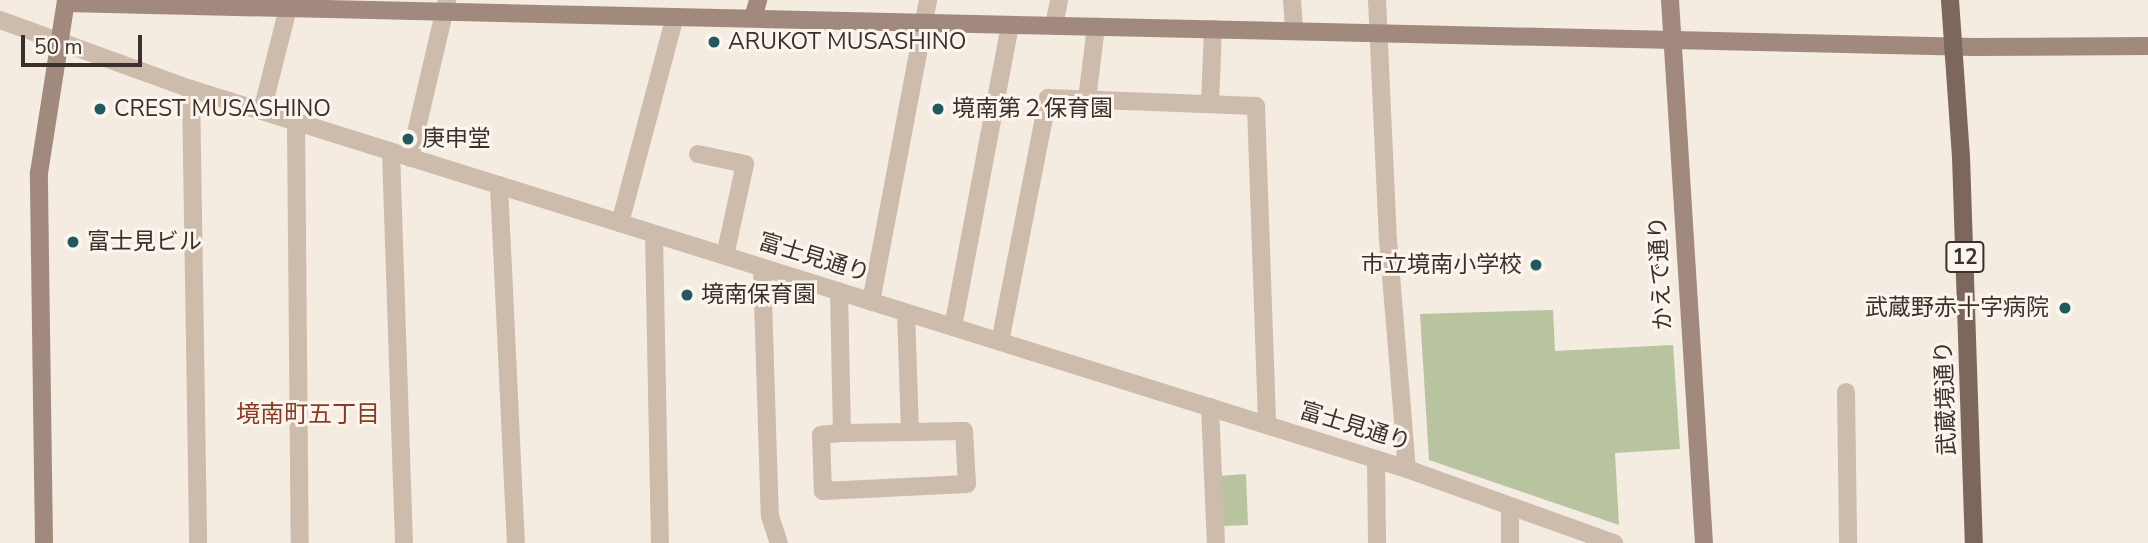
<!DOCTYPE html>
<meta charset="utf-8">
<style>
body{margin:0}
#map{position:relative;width:2148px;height:543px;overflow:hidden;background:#f4ebe1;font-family:"Nunito Sans","Noto Sans JP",sans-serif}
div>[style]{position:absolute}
.green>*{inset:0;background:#b8c4a0}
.street>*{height:18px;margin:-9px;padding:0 9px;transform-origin:9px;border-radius:9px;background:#cdbbac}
.secondary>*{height:18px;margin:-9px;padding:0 9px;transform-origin:9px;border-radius:9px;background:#a18a7d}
.primary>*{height:18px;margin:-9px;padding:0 9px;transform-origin:9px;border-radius:9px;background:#7d675c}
.dots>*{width:19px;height:19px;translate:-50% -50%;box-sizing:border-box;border:4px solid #fbf5ee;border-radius:50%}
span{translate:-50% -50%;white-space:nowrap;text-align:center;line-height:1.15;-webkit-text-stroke:6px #fbf5ee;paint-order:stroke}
.shield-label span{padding:2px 5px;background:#fbf5ee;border:2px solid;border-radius:5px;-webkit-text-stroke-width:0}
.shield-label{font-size:21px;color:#3b302b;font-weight:700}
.poi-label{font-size:23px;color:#3b302b}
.left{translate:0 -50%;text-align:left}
.right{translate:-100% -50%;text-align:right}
.street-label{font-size:23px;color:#3b302b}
.neighbourhood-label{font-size:24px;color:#8c3b22}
.scale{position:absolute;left:21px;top:35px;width:121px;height:32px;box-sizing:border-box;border:4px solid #3b302b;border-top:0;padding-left:9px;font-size:21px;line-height:24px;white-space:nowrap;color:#3b302b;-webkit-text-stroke:5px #fbf5ee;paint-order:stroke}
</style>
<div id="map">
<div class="green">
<i style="clip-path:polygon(1553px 310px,1555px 351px,1673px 345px,1680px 449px,1615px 453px,1619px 525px,1429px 460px,1420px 314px)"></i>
<i style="clip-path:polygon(1246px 474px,1248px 525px,1222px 526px,1219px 476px)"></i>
</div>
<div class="street">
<i style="left:1292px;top:0;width:31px;rotate:86deg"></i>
<i style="left:1377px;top:0;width:239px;rotate:87.4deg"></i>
<i style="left:1388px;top:239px;width:231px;rotate:85.3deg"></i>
<i style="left:0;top:20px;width:203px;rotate:19.9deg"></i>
<i style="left:191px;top:89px;width:1274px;rotate:17.35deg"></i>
<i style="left:1407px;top:469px;width:220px;rotate:19.7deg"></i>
<i style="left:1054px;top:26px;width:26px;rotate:-79deg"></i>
<i style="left:191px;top:89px;width:454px;rotate:89.1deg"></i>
<i style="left:1087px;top:99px;width:73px;rotate:-82.9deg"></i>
<i style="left:1210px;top:104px;width:75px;rotate:-87.7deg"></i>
<i style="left:262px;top:111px;width:114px;rotate:-75.8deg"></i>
<i style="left:296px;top:122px;width:421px;rotate:89.5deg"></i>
<i style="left:391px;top:152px;width:391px;rotate:88.1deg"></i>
<i style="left:698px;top:154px;width:48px;rotate:12deg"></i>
<i style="left:745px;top:164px;width:94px;rotate:102.3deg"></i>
<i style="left:410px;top:158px;width:162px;rotate:-76.8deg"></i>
<i style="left:499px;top:185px;width:358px;rotate:87.3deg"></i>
<i style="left:620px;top:223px;width:213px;rotate:-75.1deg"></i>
<i style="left:654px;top:234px;width:309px;rotate:88.9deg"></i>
<i style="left:762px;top:268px;width:248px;rotate:88.2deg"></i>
<i style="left:770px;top:516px;width:28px;rotate:72deg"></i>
<i style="left:839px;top:291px;width:142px;rotate:88.8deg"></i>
<i style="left:842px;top:433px;width:21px;rotate:175deg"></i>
<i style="left:821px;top:435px;width:56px;rotate:88deg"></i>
<i style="left:823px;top:491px;width:144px;rotate:-2.8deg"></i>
<i style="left:967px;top:484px;width:53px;rotate:-93.2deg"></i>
<i style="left:964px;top:431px;width:54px;rotate:178.9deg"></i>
<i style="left:910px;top:432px;width:119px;rotate:-91.9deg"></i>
<i style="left:871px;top:302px;width:307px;rotate:-79.3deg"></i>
<i style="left:953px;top:327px;width:307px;rotate:-79.3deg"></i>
<i style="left:1000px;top:342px;width:249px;rotate:-78.9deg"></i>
<i style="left:1048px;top:98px;width:208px;rotate:2.2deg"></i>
<i style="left:1256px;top:106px;width:319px;rotate:88deg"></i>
<i style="left:1846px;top:392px;width:151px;rotate:89.2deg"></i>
<i style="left:1210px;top:407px;width:136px;rotate:87.5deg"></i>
<i style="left:842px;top:433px;width:68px;rotate:-0.8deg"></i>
<i style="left:1376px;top:459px;width:84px;rotate:89.3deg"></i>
<i style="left:1510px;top:506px;width:37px;rotate:90deg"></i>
</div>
<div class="secondary">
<i style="left:1670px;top:0;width:544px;rotate:86.42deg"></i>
<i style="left:66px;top:3px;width:1909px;rotate:1.32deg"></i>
<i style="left:1974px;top:47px;width:174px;rotate:-0.3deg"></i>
<i style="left:753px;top:18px;width:19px;rotate:-74deg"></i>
<i style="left:44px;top:543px;width:370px;rotate:-90.8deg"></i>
<i style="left:39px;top:173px;width:175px;rotate:-81.1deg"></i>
</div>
<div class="primary">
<i style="left:1950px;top:0;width:157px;rotate:86deg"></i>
<i style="left:1961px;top:157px;width:386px;rotate:88.1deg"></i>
</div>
<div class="dots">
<i style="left:714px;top:42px;background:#1f5a5e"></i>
<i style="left:100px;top:109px;background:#1f5a5e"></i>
<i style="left:938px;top:109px;background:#1f5a5e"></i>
<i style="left:408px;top:139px;background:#1f5a5e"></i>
<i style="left:73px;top:242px;background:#1f5a5e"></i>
<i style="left:1536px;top:265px;background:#1f5a5e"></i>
<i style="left:687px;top:295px;background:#1f5a5e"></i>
<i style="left:2065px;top:308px;background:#1f5a5e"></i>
</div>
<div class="shield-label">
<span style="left:1965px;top:257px">12</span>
</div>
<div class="poi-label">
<span class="left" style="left:728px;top:42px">ARUKOT MUSASHINO</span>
<span class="left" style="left:114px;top:109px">CREST MUSASHINO</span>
<span class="left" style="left:952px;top:109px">境南第２保育園</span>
<span class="left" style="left:422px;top:139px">庚申堂</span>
<span class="left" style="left:87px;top:242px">富士見ビル</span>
<span class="right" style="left:1522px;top:265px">市立境南小学校</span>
<span class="left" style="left:701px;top:295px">境南保育園</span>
<span class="right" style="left:2049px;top:308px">武蔵野赤十字病院</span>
</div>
<div class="street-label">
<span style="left:814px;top:258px;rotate:17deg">富士見通り</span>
<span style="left:1661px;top:273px;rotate:-93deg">かえで通り</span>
<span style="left:1946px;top:398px;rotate:-92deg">武蔵境通り</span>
<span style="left:1355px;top:427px;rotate:17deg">富士見通り</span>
</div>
<div class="neighbourhood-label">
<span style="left:308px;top:415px">境南町五丁目</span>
</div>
<div class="scale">50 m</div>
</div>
